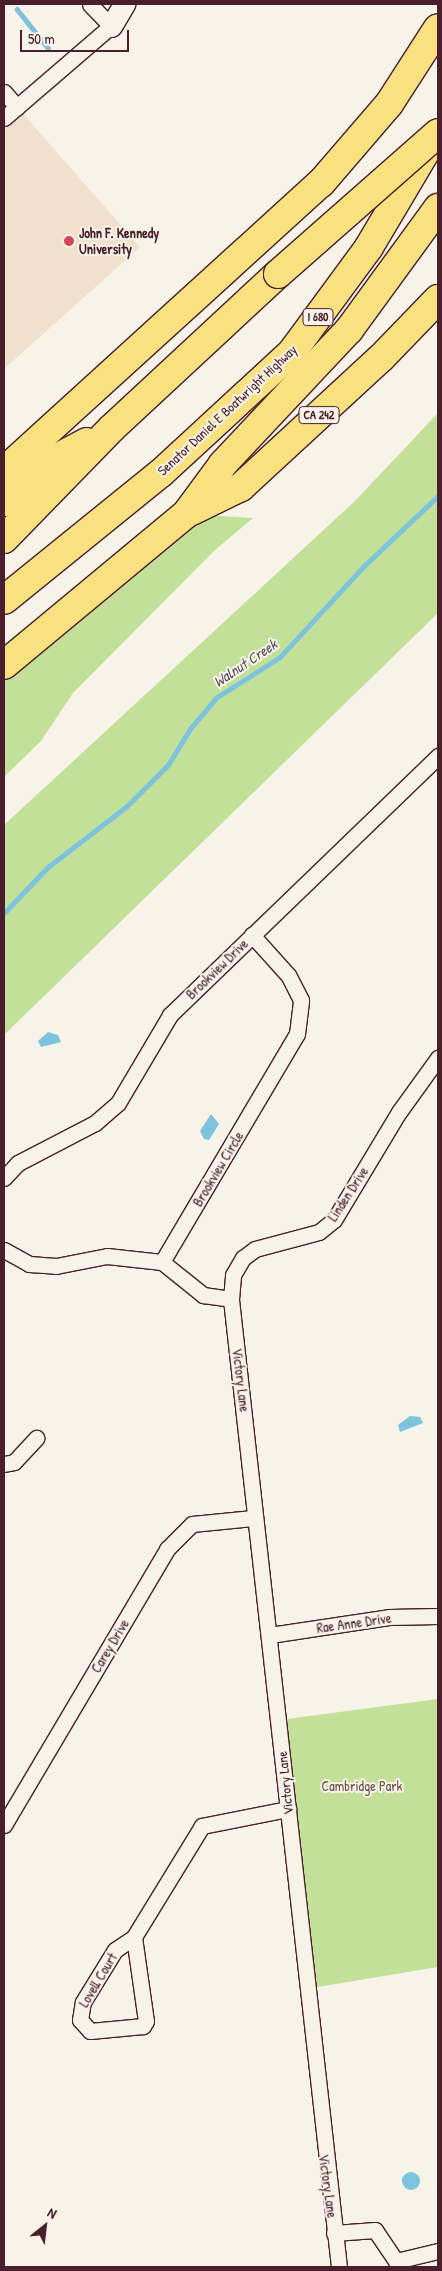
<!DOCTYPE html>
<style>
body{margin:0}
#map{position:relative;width:442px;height:2271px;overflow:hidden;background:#f7f3e8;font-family:"Patrick Hand",sans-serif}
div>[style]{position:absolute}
.built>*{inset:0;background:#f0e0cd}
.green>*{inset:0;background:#c2e097}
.water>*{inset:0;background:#7dc3dd}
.round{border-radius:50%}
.stream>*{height:4.5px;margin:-2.25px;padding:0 2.25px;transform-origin:2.25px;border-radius:2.25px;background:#7dc3dd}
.roads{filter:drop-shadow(1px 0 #4a1f2b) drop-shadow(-1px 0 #4a1f2b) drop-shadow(0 1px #4a1f2b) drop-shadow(0 -1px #4a1f2b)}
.street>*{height:15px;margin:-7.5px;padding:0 7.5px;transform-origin:7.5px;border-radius:7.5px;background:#f7f3e8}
.secondary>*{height:21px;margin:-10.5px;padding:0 10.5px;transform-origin:10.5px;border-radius:10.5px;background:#f7f3e8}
.highway>*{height:28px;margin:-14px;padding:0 14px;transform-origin:14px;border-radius:14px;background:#fae180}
.bridges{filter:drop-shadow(1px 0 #4a1f2b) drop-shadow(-1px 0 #4a1f2b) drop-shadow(0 1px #4a1f2b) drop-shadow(0 -1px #4a1f2b)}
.highway-bridge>*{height:28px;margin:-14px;padding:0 14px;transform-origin:14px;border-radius:14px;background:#fae180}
.dots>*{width:14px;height:14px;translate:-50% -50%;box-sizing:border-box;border:2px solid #f7f3e8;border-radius:50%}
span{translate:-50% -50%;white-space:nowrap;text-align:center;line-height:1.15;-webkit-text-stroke:4px #f7f3e8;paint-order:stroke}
.shield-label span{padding:1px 4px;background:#f7f3e8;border:1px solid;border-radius:4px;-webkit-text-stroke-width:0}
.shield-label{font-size:12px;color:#4a1f2b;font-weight:700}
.poi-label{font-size:14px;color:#4a1f2b;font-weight:700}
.left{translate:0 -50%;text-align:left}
.street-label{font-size:14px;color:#4a1f2b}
.park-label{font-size:14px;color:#684f46}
.water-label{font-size:15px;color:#595060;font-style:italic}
.frame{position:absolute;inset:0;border:5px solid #4a1f2b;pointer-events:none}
.north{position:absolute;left:20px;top:2201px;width:50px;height:50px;-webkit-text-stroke:4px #f7f3e8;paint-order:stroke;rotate:29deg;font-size:14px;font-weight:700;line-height:20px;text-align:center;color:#4a1f2b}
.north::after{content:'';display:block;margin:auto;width:18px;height:22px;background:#4a1f2b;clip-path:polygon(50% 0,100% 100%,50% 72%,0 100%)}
.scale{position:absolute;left:20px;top:30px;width:109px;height:22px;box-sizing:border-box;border:2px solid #4a1f2b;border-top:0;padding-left:6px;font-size:15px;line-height:18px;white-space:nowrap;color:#4a1f2b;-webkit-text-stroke:4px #f7f3e8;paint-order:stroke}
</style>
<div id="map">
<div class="built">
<i style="clip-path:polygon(17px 107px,140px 247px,4px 369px,4px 118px)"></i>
</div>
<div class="green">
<i style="clip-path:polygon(438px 413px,438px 613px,4px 1035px,4px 825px,355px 501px)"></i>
<i style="clip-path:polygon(186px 514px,253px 518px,215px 550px,73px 693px,41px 741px,4px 777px,4px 665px)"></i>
<i style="clip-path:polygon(438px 1699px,438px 1967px,306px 1989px,279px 1720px)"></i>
</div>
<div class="water">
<i style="clip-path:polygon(48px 1032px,58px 1035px,61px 1042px,41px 1047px,38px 1041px)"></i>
<i style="clip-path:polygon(211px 1114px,219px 1124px,209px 1140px,204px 1139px,200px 1131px)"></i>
<i style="clip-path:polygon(410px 1416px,420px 1417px,423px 1423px,400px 1432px,398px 1425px)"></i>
<i class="round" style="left:402px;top:2172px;width:18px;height:18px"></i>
</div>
<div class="stream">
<i style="left:17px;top:9px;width:50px;rotate:51.5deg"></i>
<i style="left:4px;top:913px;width:64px;rotate:-46.3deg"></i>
<i style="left:48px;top:867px;width:98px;rotate:-37.6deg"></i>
<i style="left:126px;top:807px;width:59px;rotate:-45deg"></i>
<i style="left:168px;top:765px;width:42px;rotate:-58.6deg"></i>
<i style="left:190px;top:729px;width:40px;rotate:-50deg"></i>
<i style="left:216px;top:698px;width:76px;rotate:-32.6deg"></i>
<i style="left:280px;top:657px;width:124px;rotate:-47.3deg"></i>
<i style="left:364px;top:566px;width:102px;rotate:-43.4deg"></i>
</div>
<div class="roads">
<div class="street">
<i style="left:4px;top:92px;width:20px;rotate:49deg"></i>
<i style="left:4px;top:118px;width:141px;rotate:-40.7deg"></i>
<i style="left:111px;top:26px;width:30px;rotate:-134deg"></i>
<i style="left:4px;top:1178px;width:21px;rotate:-47deg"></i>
<i style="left:18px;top:1163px;width:87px;rotate:-27.5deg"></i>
<i style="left:95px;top:1123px;width:30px;rotate:-41deg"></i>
<i style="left:118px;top:1103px;width:102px;rotate:-59.4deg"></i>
<i style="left:170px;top:1015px;width:373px;rotate:-44deg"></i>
<i style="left:4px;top:1250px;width:29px;rotate:29deg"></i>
<i style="left:29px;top:1264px;width:27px;rotate:4deg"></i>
<i style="left:56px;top:1266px;width:52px;rotate:-11.1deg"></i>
<i style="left:107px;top:1256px;width:55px;rotate:6.2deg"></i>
<i style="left:162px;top:1262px;width:265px;rotate:-59.4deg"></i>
<i style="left:297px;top:1034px;width:34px;rotate:-83deg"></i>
<i style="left:301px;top:1000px;width:28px;rotate:-117deg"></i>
<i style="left:288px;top:975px;width:54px;rotate:-132deg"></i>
<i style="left:162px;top:1262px;width:53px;rotate:38.8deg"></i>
<i style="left:203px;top:1295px;width:28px;rotate:8deg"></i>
<i style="left:4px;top:1464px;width:10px;rotate:-11deg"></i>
<i style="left:14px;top:1462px;width:33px;rotate:-47deg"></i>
<i style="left:270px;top:1635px;width:120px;rotate:-8.6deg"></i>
<i style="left:389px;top:1617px;width:49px;rotate:-1.2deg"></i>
<i style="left:4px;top:1825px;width:321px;rotate:-59.4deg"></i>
<i style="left:167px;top:1549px;width:35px;rotate:-45deg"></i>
<i style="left:192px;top:1524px;width:61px;rotate:-5.6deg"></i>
<i style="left:134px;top:1937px;width:85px;rotate:81.9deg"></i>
<i style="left:146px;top:2021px;width:6px;rotate:121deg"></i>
<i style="left:143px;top:2026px;width:53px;rotate:174.6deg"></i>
<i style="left:90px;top:2031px;width:15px;rotate:-132deg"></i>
<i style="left:80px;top:2020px;width:18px;rotate:-81deg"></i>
<i style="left:83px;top:2002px;width:61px;rotate:-58.4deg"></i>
<i style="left:115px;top:1950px;width:23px;rotate:-34deg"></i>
<i style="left:134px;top:1937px;width:130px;rotate:-58.5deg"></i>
<i style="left:202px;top:1826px;width:88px;rotate:-11.2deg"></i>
<i style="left:334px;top:2233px;width:41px;rotate:-4.2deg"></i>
<i style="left:375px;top:2230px;width:37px;rotate:56deg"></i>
<i style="left:396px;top:2261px;width:43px;rotate:-13.4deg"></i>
<i style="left:339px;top:2267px;width:974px;rotate:-96.37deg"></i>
<i style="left:231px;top:1299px;width:24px;rotate:-85deg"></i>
<i style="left:233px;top:1275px;width:20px;rotate:-60deg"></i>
<i style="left:243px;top:1258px;width:15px;rotate:-37deg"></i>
<i style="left:255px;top:1249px;width:66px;rotate:-14.9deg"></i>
<i style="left:319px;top:1232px;width:19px;rotate:-39deg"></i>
<i style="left:334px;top:1220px;width:126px;rotate:-59deg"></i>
<i style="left:399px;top:1112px;width:67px;rotate:-54.2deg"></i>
</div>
<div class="secondary">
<i style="left:111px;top:26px;width:26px;rotate:-59deg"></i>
</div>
<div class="highway">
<i style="left:4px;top:471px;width:428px;rotate:-42.3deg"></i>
<i style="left:321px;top:183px;width:104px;rotate:-49.3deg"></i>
<i style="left:389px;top:104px;width:90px;rotate:-57.2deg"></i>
<i style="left:4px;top:502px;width:65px;rotate:-40.6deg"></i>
<i style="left:53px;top:460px;width:38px;rotate:-28deg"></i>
<i style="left:192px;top:511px;width:55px;rotate:-26.1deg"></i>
<i style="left:241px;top:487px;width:190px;rotate:-42.7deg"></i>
<i style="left:381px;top:358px;width:82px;rotate:-46deg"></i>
<i style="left:4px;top:539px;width:155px;rotate:-45.8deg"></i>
<i style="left:112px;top:428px;width:226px;rotate:-42.9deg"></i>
<i style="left:4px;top:600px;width:202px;rotate:-39deg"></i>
<i style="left:161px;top:473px;width:178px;rotate:-42.7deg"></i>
<i style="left:292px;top:352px;width:130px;rotate:-53.7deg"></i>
<i style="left:369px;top:247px;width:126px;rotate:-59.3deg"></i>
<i style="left:4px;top:665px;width:236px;rotate:-39.7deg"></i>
<i style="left:186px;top:514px;width:62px;rotate:-53.5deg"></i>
<i style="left:223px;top:464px;width:184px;rotate:-46.8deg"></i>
<i style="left:349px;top:330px;width:151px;rotate:-53.9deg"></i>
</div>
</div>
<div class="bridges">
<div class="highway-bridge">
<i style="left:278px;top:274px;width:213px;rotate:-41.4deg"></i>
</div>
</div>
<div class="dots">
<i style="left:69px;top:241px;background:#d1495b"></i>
</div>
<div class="shield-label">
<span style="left:318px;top:317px">I 680</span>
<span style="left:319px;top:415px">CA 242</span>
</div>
<div class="poi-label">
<span class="left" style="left:79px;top:241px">John F. Kennedy<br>University</span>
</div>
<div class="street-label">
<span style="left:227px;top:410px;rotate:-43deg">Senator Daniel E Boatwright Highway</span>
<span style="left:217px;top:969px;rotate:-44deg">Brookview Drive</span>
<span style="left:218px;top:1169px;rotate:-59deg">Brookview Circle</span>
<span style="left:348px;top:1194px;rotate:-57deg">Linden Drive</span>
<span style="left:241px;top:1380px;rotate:83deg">Victory Lane</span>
<span style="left:354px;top:1623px;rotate:-8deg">Rae Anne Drive</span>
<span style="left:110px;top:1646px;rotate:-59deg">Carey Drive</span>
<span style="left:285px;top:1783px;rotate:-96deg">Victory Lane</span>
<span style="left:98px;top:1980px;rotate:-59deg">Lovell Court</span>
<span style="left:328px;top:2186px;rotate:82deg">Victory Lane</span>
</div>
<div class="park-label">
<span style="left:362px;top:1786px">Cambridge Park</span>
</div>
<div class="water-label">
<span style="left:245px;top:663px;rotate:-34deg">Walnut Creek</span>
</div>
<div class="frame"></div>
<div class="north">N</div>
<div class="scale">50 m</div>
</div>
